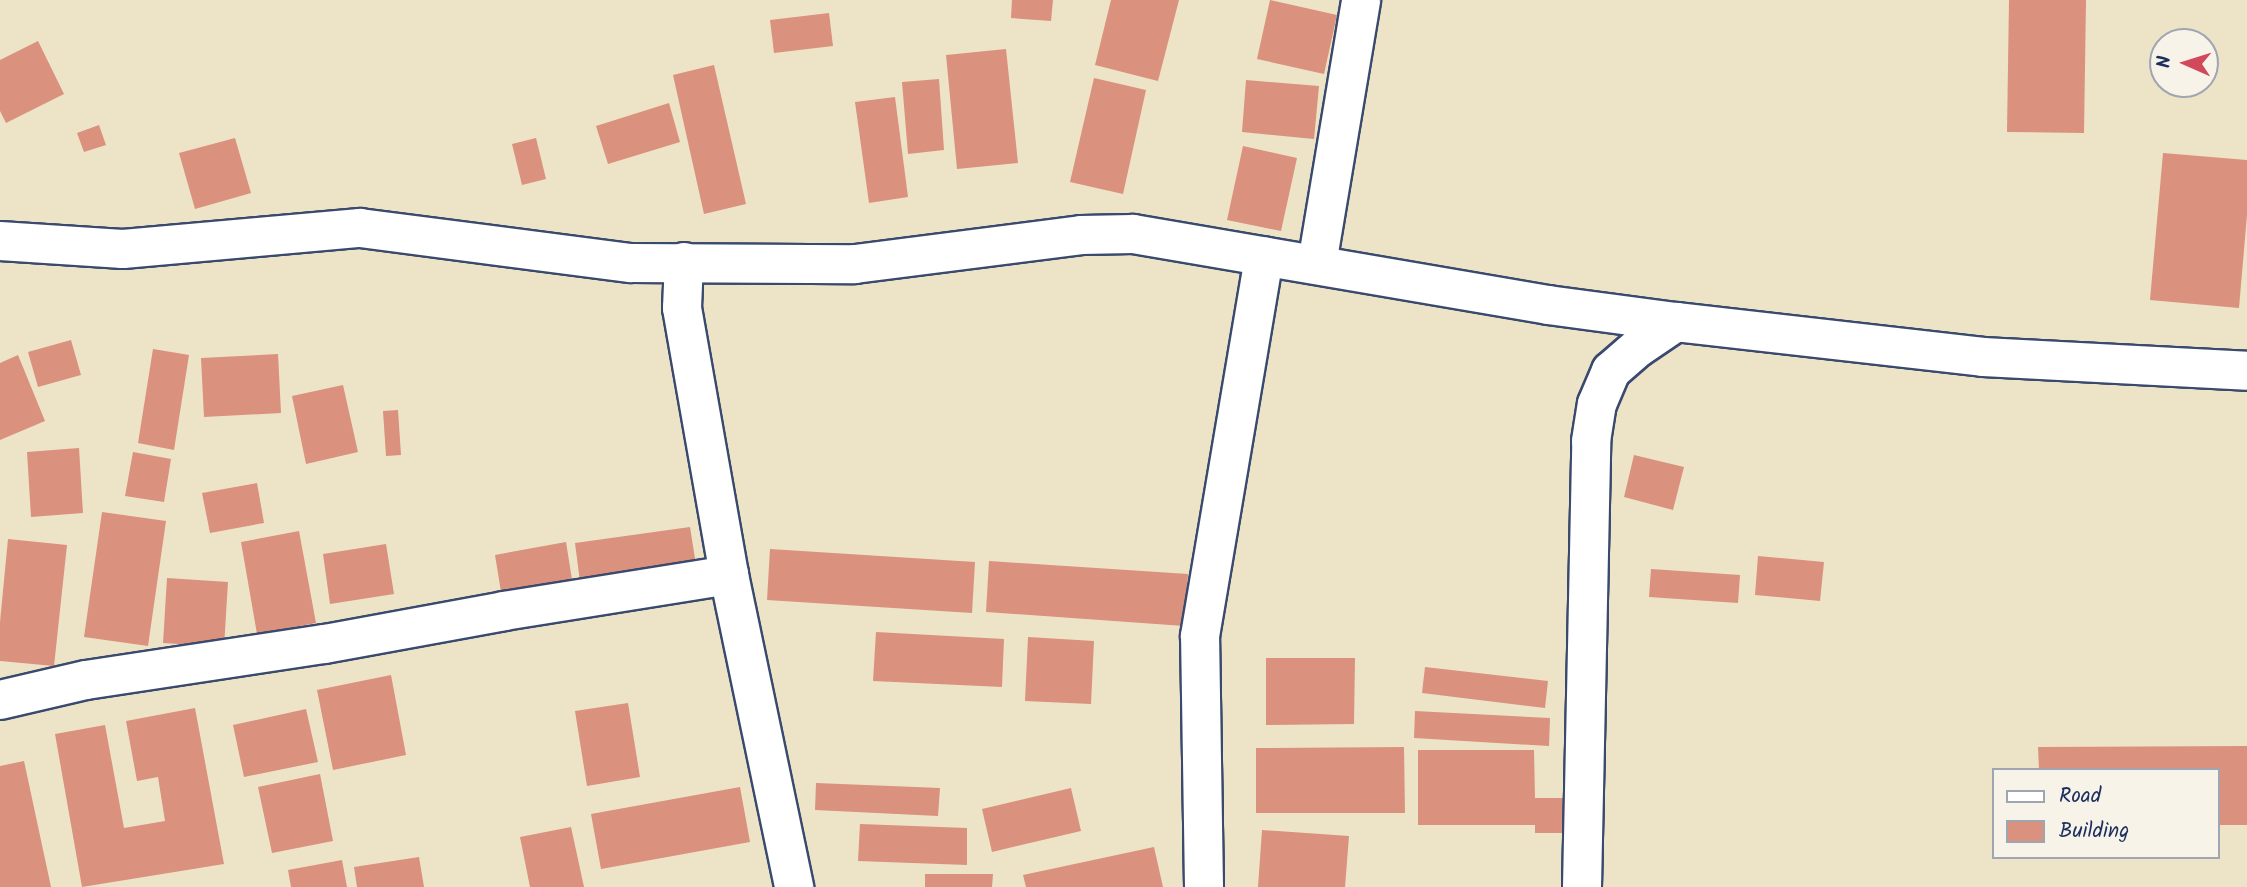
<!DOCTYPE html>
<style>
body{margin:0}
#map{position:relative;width:2247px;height:887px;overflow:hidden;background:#ede4c7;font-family:Kalam,sans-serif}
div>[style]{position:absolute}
.building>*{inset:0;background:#da917d}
.roads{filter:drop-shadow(2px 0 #3a4a6e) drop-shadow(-2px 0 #3a4a6e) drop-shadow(0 2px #3a4a6e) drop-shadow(0 -2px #3a4a6e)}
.minor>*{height:38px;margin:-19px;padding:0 19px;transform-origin:19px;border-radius:19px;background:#fff}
span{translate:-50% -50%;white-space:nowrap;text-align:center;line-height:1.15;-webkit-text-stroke:6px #f7f3e8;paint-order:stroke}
.legend{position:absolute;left:1992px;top:768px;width:228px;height:91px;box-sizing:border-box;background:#f7f3e8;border:2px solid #9fa5b1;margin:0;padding:9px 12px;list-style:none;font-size:21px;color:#1b2f5e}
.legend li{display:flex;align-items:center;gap:14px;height:35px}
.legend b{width:35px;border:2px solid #9fa5b1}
.north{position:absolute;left:2149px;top:28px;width:70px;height:70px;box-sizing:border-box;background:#f7f3e8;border:2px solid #9fa5b1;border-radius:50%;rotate:273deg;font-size:19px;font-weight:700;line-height:28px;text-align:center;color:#1b2f5e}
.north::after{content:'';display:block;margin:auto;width:24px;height:32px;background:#d1495b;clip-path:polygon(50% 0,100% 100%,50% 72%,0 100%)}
</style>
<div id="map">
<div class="building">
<i style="clip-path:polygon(1012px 0,1053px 0,1051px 21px,1011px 18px)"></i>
<i style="clip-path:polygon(1111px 0,1179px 0,1158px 81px,1095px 65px)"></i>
<i style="clip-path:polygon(1270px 0,1337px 15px,1324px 74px,1257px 59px)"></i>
<i style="clip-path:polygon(2009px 0,2086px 0,2084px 133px,2007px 132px)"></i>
<i style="clip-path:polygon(829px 13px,833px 46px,774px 53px,770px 20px)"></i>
<i style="clip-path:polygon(38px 41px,64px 94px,6px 123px,0 111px,0 60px)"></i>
<i style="clip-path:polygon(1006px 49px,1018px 163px,957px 169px,946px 55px)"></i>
<i style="clip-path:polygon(714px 65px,746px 204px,704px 214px,673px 75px)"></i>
<i style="clip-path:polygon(1094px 78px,1146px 90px,1123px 194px,1070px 182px)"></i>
<i style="clip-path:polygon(939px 79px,944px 150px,908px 154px,902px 82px)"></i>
<i style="clip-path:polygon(1246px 80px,1319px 86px,1314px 139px,1242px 132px)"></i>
<i style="clip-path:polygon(895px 97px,908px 197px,869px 203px,855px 102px)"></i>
<i style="clip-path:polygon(669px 103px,680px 142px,608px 164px,596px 126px)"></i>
<i style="clip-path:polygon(99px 125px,106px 145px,84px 152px,77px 133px)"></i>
<i style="clip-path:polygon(235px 138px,251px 193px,195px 209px,179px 153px)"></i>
<i style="clip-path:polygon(536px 138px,546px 179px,522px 185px,512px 144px)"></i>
<i style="clip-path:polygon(1243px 146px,1297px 158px,1281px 231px,1227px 220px)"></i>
<i style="clip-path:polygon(2163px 153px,2247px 160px,2247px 215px,2239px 308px,2150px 300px)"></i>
<i style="clip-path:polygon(71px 340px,81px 375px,38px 387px,28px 352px)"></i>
<i style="clip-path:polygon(153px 349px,189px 355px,174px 450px,138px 443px)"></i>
<i style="clip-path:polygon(278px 354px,281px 413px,204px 417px,201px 358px)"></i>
<i style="clip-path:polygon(18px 355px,45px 421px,0 440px,0 363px)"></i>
<i style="clip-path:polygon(343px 385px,358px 452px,306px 464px,292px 396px)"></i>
<i style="clip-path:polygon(398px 410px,401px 455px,386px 456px,383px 411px)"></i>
<i style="clip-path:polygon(79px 448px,83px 513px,31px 517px,27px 452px)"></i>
<i style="clip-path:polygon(133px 452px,171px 459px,164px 502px,125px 496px)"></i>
<i style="clip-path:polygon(1634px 455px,1684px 467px,1673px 510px,1624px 497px)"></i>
<i style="clip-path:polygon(257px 483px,264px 523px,210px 533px,202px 493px)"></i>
<i style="clip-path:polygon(102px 512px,166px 521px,148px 646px,84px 637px)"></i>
<i style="clip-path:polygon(690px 527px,696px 565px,580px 582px,575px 543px)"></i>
<i style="clip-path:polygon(299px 531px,316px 623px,257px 634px,241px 542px)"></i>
<i style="clip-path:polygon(8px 539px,67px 545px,54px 666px,0 661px,0 622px)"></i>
<i style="clip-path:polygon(566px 542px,573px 586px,502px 598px,495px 555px)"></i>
<i style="clip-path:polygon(386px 544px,394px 594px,330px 604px,323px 554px)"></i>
<i style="clip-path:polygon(770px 549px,975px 562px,972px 613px,767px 600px)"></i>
<i style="clip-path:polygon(1758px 556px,1824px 562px,1820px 601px,1755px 595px)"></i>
<i style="clip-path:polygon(989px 561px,1188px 574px,1184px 626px,986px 612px)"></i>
<i style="clip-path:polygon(1651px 569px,1740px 575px,1738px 603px,1649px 597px)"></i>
<i style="clip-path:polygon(167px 578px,228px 582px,224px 647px,163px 643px)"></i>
<i style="clip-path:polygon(876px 632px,1004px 639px,1002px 687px,873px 681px)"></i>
<i style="clip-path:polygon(1028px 637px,1094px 641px,1091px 704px,1025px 701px)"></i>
<i style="clip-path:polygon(1266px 658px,1355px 658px,1354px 724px,1266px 725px)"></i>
<i style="clip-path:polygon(1425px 667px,1548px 681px,1545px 708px,1422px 693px)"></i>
<i style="clip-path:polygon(391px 675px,406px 755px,333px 770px,317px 690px)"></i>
<i style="clip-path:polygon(628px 703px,640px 777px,587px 786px,575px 711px)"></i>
<i style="clip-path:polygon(195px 708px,224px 864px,82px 887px,55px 734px,105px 725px,124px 828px,165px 821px,158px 777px,137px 781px,126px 721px)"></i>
<i style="clip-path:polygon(306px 709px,318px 762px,244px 777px,233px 725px)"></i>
<i style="clip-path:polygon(1415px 711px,1550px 718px,1549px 746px,1414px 738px)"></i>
<i style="clip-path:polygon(2247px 746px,2247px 825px,2217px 825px,2217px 770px,2039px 770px,2038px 747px)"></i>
<i style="clip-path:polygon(1404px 747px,1405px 813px,1256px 813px,1256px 748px)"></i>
<i style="clip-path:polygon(1418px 750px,1534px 750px,1535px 798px,1566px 798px,1566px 833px,1535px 833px,1535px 825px,1418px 825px)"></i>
<i style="clip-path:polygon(24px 761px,51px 887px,0 887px,0 766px)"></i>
<i style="clip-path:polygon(320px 774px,333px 841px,272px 853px,258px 787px)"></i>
<i style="clip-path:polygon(816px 783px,940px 788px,938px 816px,815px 810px)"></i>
<i style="clip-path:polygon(740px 787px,750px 842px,601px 869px,591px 814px)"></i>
<i style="clip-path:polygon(1071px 788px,1081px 831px,992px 852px,982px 809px)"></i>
<i style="clip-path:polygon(860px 824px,967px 828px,967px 865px,858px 861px)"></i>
<i style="clip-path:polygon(571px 827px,584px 887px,530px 887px,520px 837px)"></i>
<i style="clip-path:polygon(1262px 830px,1349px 836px,1345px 887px,1258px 887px)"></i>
<i style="clip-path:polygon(1154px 847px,1163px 887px,1026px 887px,1023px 875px)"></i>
<i style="clip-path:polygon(419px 857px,424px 887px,357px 887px,354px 867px)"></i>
<i style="clip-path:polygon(342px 860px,347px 887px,291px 887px,288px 870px)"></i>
<i style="clip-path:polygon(925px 874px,993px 874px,992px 887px,925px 887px)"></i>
</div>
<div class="roads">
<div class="minor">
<i style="left:0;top:241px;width:123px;rotate:3.7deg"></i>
<i style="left:123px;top:249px;width:238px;rotate:-5.1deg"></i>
<i style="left:360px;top:228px;width:273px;rotate:7.4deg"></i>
<i style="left:631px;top:263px;width:224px;rotate:0.3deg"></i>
<i style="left:855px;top:264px;width:228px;rotate:-7.3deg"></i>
<i style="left:1081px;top:235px;width:52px;rotate:-1.1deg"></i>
<i style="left:1133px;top:234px;width:421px;rotate:9.7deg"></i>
<i style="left:1548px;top:305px;width:129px;rotate:7.6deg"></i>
<i style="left:1676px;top:322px;width:309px;rotate:6.5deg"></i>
<i style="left:1983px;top:357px;width:264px;rotate:3deg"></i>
<i style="left:684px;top:262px;width:46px;rotate:92.5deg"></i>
<i style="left:682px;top:308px;width:271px;rotate:80deg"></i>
<i style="left:729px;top:575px;width:319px;rotate:78.2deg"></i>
<i style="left:1317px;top:264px;width:268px;rotate:-80.5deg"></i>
<i style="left:0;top:700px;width:88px;rotate:-13.1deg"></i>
<i style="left:86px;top:680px;width:242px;rotate:-8.6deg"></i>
<i style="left:325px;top:644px;width:182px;rotate:-10.4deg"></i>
<i style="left:504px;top:611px;width:228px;rotate:-9.1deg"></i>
<i style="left:1204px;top:887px;width:251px;rotate:-90.9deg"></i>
<i style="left:1200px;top:636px;width:385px;rotate:-80.4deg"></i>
<i style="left:1582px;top:887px;width:446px;rotate:-88.8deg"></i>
<i style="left:1591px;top:441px;width:37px;rotate:-81deg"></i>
<i style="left:1597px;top:404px;width:36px;rotate:-67deg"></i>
<i style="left:1611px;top:371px;width:37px;rotate:-41deg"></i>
<i style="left:1639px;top:347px;width:45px;rotate:-34deg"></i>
</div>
</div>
<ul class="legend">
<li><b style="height:9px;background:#fff"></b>Road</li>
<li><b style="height:19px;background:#da917d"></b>Building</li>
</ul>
<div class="north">N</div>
</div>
